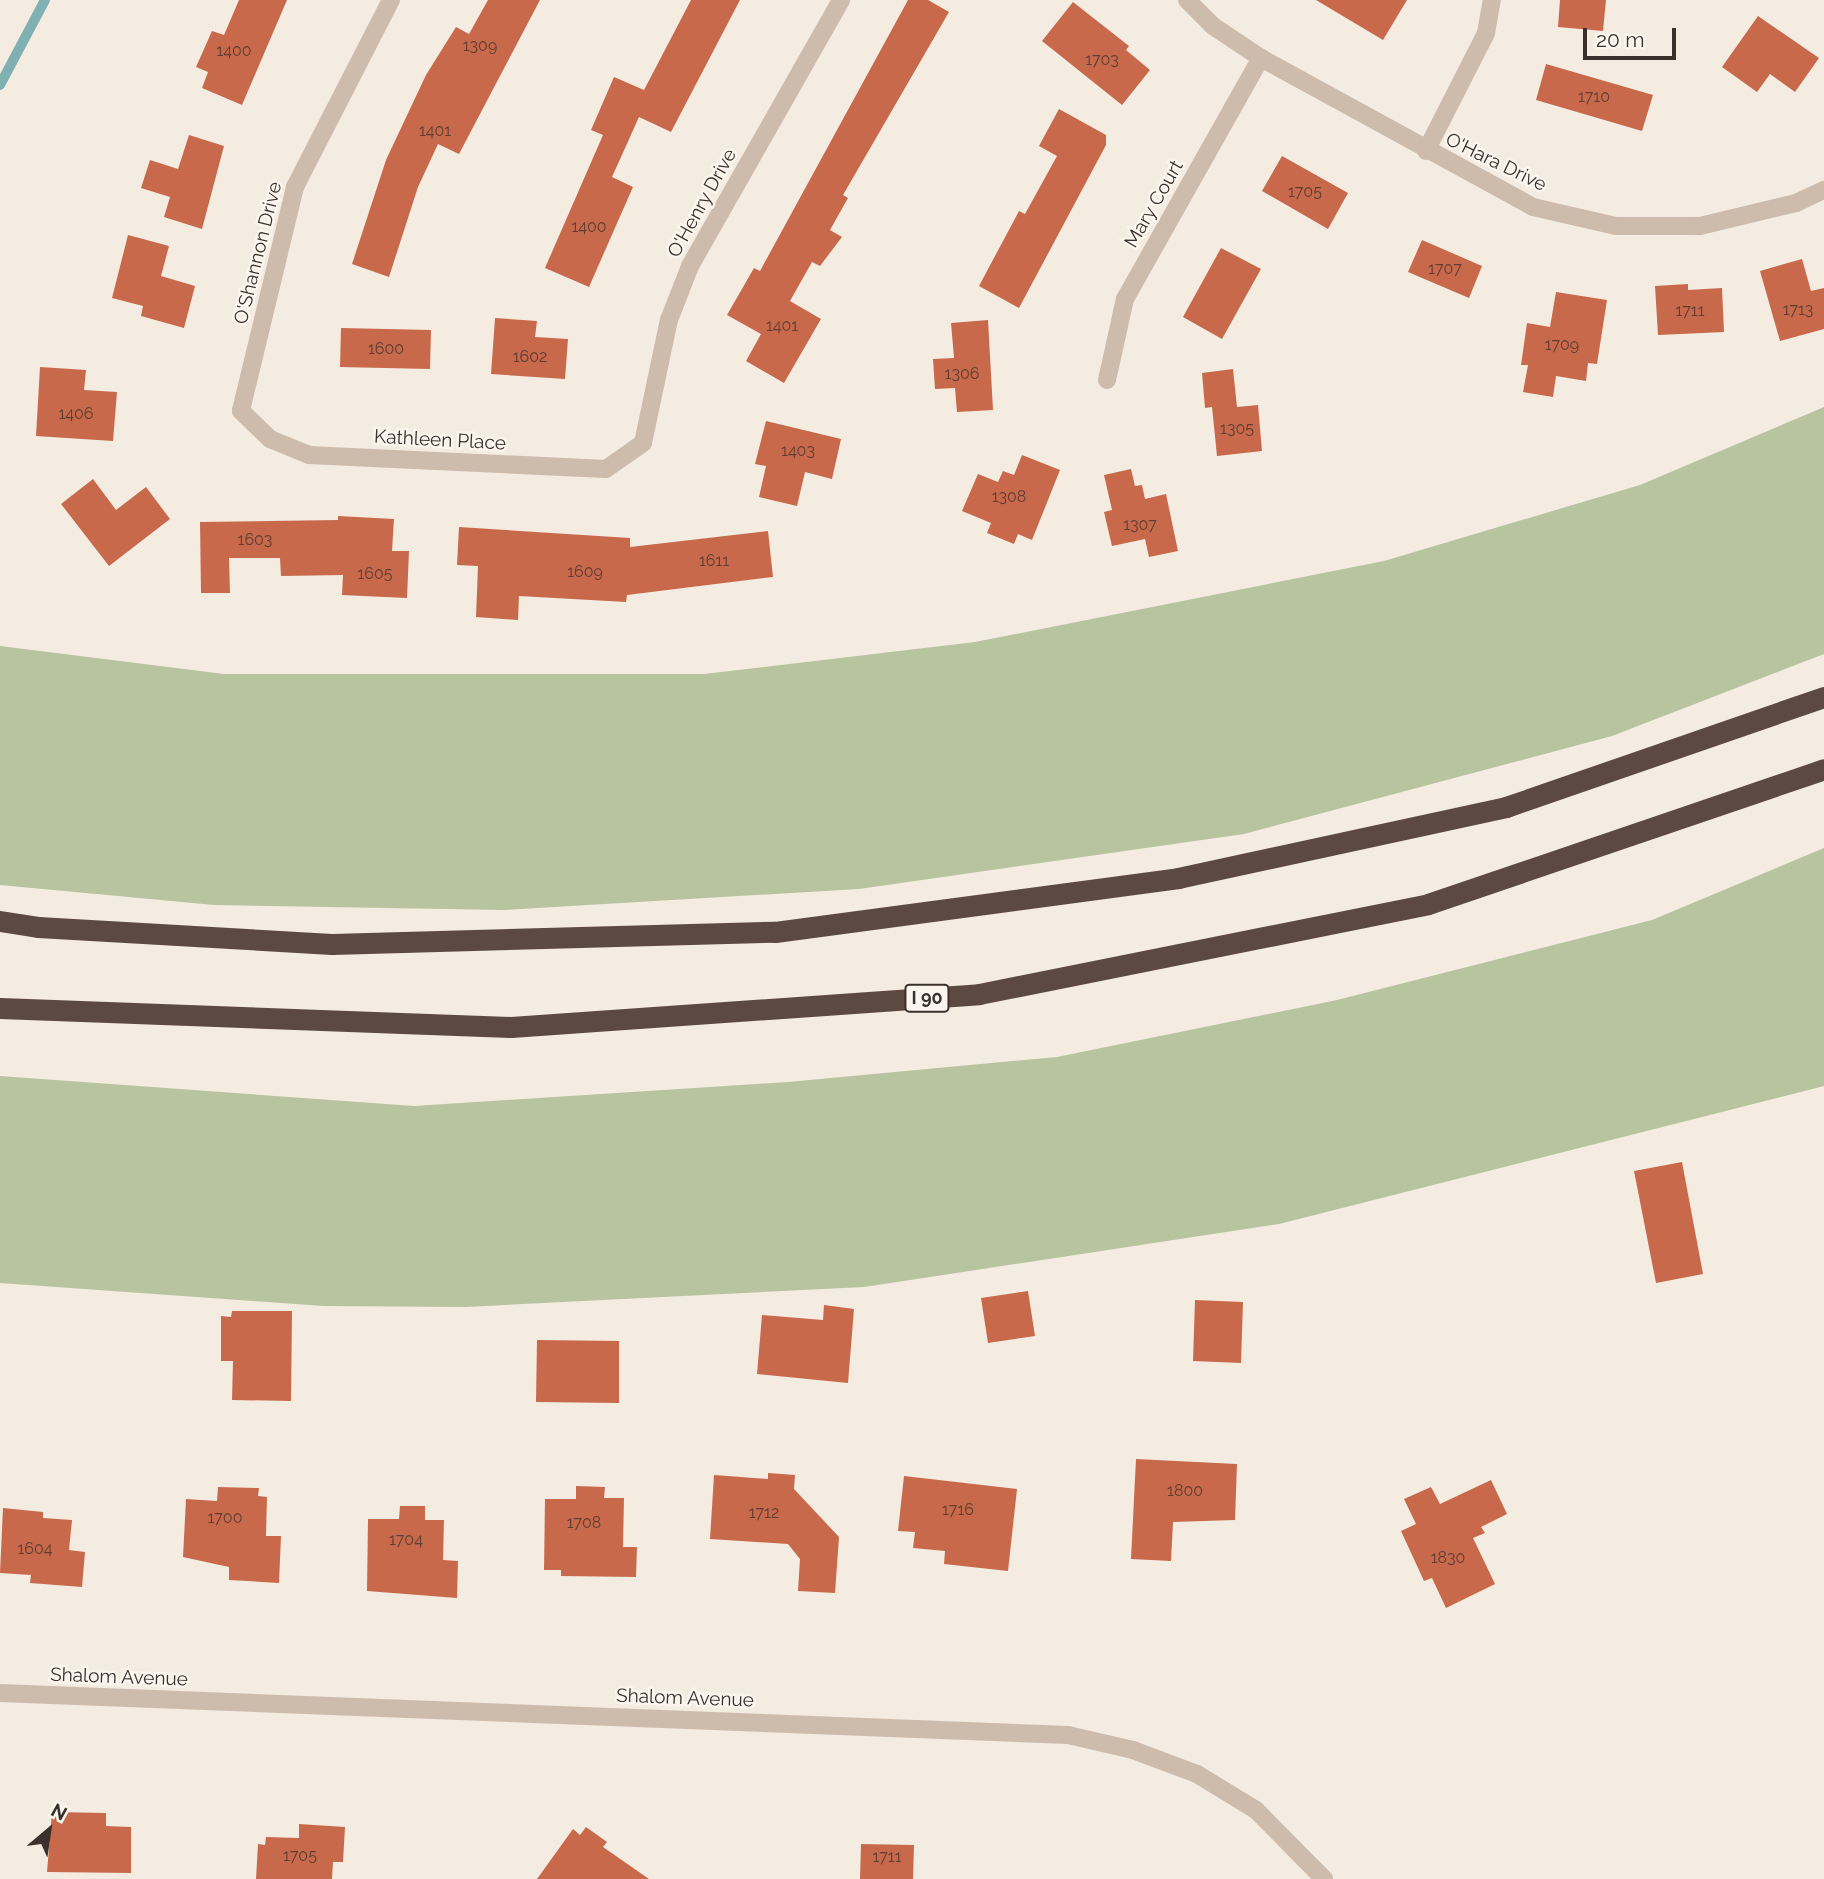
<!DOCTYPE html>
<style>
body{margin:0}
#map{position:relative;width:1824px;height:1879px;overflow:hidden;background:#f4ebe1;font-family:Raleway,sans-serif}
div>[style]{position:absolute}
.green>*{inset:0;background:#b8c4a0}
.stream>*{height:10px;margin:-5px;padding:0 5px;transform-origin:5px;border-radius:5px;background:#7fb0b2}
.building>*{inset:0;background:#c8694b}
.minor>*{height:18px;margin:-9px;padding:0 9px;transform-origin:9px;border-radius:9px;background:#cdbbac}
.highway>*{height:21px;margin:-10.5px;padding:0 10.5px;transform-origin:10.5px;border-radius:10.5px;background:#5c4a42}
span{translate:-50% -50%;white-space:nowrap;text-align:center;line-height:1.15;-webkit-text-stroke:5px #fbf5ee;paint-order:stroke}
.number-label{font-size:16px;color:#5e3e33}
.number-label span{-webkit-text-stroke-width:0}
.shield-label span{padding:2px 5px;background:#fbf5ee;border:2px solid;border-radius:5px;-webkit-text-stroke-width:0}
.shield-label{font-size:18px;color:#3b302b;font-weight:700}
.street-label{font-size:19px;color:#3b302b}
.north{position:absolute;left:14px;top:1795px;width:70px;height:70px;-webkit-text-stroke:5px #fbf5ee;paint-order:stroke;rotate:29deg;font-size:19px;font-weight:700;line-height:28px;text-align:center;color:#3b302b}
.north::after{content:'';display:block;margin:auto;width:24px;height:32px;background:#3b302b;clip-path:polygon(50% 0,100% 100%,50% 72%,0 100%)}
.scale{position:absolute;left:1583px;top:28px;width:93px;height:32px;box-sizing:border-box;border:4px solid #3b302b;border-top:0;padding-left:9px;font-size:21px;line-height:24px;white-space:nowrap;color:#3b302b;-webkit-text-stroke:5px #fbf5ee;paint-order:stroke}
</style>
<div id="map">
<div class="green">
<i style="clip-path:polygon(1824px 407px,1824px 654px,1612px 736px,1244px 834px,859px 889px,504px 910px,214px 905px,0 885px,0 646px,224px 674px,704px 674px,975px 642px,1384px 561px,1640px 485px)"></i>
<i style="clip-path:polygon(1824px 848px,1824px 1086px,1279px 1224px,864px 1287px,465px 1307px,323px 1306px,0 1283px,0 1076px,414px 1106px,788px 1082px,1057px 1057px,1337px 1000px,1652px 920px)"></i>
</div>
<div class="stream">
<i style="left:0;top:85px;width:96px;rotate:-62.1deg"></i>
</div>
<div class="building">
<i style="clip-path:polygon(239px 0,287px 0,242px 105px,202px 88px,208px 72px,196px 67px,212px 31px,224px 35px)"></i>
<i style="clip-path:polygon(488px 0,540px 0,459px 154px,438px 144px,418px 187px,389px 277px,352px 264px,386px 160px,426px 75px,456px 27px,469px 34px)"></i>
<i style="clip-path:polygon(691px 0,740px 0,671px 132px,639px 117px,612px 177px,633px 187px,589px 287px,545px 268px,603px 135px,591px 130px,614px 77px,644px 90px)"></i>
<i style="clip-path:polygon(908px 0,928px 0,949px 12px,843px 195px,848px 198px,830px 230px,842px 237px,820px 266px,812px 262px,790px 301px,821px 319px,784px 383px,746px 361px,761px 334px,727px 315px,754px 268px,760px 271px)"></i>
<i style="clip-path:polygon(1316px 0,1407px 0,1383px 40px)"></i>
<i style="clip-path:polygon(1560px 0,1606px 0,1603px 31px,1558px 27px)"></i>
<i style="clip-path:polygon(1073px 2px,1129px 46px,1126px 50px,1150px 70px,1122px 105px,1042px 41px)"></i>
<i style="clip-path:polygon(1758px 16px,1819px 58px,1795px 92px,1770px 74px,1757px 92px,1722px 67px)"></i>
<i style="clip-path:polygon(1546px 64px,1653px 95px,1642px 131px,1536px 100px)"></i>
<i style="clip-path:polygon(1059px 109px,1106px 135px,1106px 145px,1019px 308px,979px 286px,1019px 211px,1025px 214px,1057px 156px,1039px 146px)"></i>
<i style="clip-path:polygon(189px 135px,224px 146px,202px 229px,164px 217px,170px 197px,141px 188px,150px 160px,178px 169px)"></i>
<i style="clip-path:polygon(1282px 156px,1348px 193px,1328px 229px,1262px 191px)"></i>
<i style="clip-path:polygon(128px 235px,169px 246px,161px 276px,195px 286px,184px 328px,141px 316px,143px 306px,112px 298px)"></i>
<i style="clip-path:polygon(1422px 240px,1482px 266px,1469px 298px,1408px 272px)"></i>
<i style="clip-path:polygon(1221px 248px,1261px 269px,1222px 339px,1183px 317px)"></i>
<i style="clip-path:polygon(1802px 259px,1811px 291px,1824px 288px,1824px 329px,1780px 341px,1760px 271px)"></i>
<i style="clip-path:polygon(1688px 284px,1688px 290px,1722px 288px,1724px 332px,1658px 335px,1655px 286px)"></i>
<i style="clip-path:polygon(1556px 292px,1607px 300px,1597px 364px,1588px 363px,1586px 381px,1556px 376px,1553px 397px,1523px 392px,1528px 365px,1521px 365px,1527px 323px,1550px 327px)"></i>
<i style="clip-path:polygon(495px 318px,537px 321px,535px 337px,568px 339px,565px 379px,491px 374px)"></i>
<i style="clip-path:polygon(988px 320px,993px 410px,957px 412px,955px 388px,935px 389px,933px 359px,954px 358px,951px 323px)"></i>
<i style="clip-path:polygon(341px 328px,431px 330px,430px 369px,340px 367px)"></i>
<i style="clip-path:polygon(40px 367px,86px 370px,84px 390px,117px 392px,113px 441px,36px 436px)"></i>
<i style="clip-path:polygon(1233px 369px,1237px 407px,1258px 405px,1262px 451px,1217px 456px,1212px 407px,1205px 408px,1202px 373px)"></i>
<i style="clip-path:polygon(766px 421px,841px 439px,832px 479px,805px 472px,797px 506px,759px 497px,766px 466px,755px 464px)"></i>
<i style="clip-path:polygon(1022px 455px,1060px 470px,1032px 540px,1018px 534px,1014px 544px,987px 533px,991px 523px,962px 511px,978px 474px,998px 482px,1003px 471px,1014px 475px)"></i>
<i style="clip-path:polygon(1131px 469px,1135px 486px,1142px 485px,1145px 499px,1166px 494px,1178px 551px,1149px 557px,1145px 539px,1112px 546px,1104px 512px,1112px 510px,1104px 475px)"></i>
<i style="clip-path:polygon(93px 479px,116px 510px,146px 487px,170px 519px,109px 566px,61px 504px)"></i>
<i style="clip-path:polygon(338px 516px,394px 519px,392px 551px,409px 551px,407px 598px,342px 595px,343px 575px,281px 576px,280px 558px,229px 558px,230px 593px,201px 593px,200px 522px,338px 520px)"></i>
<i style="clip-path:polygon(459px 527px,630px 538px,630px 547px,768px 531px,773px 577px,627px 595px,626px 602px,519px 596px,518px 620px,476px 617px,478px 566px,457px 565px)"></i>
<i style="clip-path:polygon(1682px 1162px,1703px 1274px,1656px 1283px,1634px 1171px)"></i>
<i style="clip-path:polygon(1028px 1291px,1035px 1336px,988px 1343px,981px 1298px)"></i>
<i style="clip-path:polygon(1195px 1300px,1243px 1302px,1241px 1363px,1193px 1361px)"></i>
<i style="clip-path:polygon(824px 1305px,854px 1309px,848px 1383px,757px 1374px,762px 1315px,823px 1320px)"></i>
<i style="clip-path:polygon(232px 1311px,292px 1311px,291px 1401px,232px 1400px,233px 1361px,221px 1361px,221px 1316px,231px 1317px)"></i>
<i style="clip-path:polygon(537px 1340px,619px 1341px,619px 1403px,536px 1402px)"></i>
<i style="clip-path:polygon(1136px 1459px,1237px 1464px,1235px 1520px,1173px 1522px,1171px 1561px,1131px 1559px)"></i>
<i style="clip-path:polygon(768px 1473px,795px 1475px,794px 1489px,839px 1537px,835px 1593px,798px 1591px,800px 1559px,788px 1544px,710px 1539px,714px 1475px,768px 1479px)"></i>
<i style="clip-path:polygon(904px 1476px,1017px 1489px,1008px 1571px,944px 1564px,945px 1551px,913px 1548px,915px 1532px,898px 1531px)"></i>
<i style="clip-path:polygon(1491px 1480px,1507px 1514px,1481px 1527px,1485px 1533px,1473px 1538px,1495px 1584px,1446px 1608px,1432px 1578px,1424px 1581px,1401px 1531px,1416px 1524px,1404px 1499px,1431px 1487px,1440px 1504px)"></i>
<i style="clip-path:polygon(576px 1486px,605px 1487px,604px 1498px,624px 1498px,623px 1547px,637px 1547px,636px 1577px,561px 1576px,561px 1570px,544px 1570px,545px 1499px,576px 1499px)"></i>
<i style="clip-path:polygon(218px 1487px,259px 1488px,258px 1496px,267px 1497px,266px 1536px,281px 1536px,279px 1583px,229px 1580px,229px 1567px,183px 1557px,186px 1499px,217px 1501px)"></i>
<i style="clip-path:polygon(400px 1506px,425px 1506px,425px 1520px,444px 1520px,443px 1560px,458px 1561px,457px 1598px,367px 1591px,368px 1519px,399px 1519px)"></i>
<i style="clip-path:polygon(3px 1508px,43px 1512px,43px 1518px,72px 1520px,69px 1550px,85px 1552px,82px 1587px,30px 1583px,31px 1575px,0 1573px)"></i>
<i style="clip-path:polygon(52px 1812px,106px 1813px,106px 1826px,131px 1827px,131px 1873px,47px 1872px)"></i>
<i style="clip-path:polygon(299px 1824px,345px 1827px,343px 1862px,333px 1862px,332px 1879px,256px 1879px,258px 1844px,265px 1845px,266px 1837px,299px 1838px)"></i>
<i style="clip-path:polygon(586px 1827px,607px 1842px,603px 1847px,649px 1879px,537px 1879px,573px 1829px,580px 1835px)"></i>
<i style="clip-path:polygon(861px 1844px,914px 1845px,913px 1879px,860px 1879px)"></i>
</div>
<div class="minor">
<i style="left:391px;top:0;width:210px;rotate:117.2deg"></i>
<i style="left:295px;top:187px;width:230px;rotate:103.6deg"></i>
<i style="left:241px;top:411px;width:40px;rotate:44deg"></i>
<i style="left:270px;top:439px;width:42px;rotate:22.3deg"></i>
<i style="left:309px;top:455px;width:297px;rotate:2.7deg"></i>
<i style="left:606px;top:469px;width:45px;rotate:-35.1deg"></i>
<i style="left:643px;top:443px;width:126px;rotate:-78.1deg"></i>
<i style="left:669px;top:320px;width:58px;rotate:-68.7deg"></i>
<i style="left:690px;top:266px;width:306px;rotate:-60.4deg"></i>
<i style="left:1187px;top:0;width:37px;rotate:45deg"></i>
<i style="left:1213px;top:26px;width:58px;rotate:33.7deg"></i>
<i style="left:1261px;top:58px;width:310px;rotate:28.7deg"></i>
<i style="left:1533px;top:207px;width:85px;rotate:12.9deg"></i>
<i style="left:1616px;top:226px;width:84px"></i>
<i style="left:1700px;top:226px;width:99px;rotate:-13.5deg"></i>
<i style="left:1796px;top:203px;width:31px;rotate:-25deg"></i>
<i style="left:1426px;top:151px;width:132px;rotate:-63deg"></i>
<i style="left:1486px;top:33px;width:34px;rotate:-80deg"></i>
<i style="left:1107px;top:380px;width:83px;rotate:-77.5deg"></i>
<i style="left:1125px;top:299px;width:277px;rotate:-60.6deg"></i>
<i style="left:0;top:1693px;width:1069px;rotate:2.25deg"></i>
<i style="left:1068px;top:1735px;width:67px;rotate:13deg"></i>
<i style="left:1133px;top:1750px;width:68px;rotate:20.6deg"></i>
<i style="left:1197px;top:1774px;width:69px;rotate:31.4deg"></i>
<i style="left:1256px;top:1810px;width:97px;rotate:45.4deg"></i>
</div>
<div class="highway">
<i style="left:0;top:921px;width:38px;rotate:9deg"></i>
<i style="left:38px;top:927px;width:294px;rotate:3.3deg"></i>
<i style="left:332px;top:944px;width:443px;rotate:-1.6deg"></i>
<i style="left:775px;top:932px;width:407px;rotate:-7.6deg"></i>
<i style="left:1178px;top:878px;width:336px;rotate:-12.2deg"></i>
<i style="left:1506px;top:807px;width:336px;rotate:-19.1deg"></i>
<i style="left:0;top:1008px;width:511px;rotate:2.13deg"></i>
<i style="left:511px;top:1027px;width:469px;rotate:-4deg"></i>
<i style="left:979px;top:994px;width:458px;rotate:-11.3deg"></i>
<i style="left:1428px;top:904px;width:418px;rotate:-18.8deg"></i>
</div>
<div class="number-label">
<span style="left:480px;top:46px">1309</span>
<span style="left:234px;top:51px">1400</span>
<span style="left:1102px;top:60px">1703</span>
<span style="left:1594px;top:97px">1710</span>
<span style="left:435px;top:131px">1401</span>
<span style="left:1305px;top:192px">1705</span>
<span style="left:589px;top:227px">1400</span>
<span style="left:1445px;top:269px">1707</span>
<span style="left:1798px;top:310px">1713</span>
<span style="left:1690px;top:311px">1711</span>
<span style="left:782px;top:326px">1401</span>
<span style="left:1562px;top:345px">1709</span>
<span style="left:386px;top:349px">1600</span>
<span style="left:530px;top:357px">1602</span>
<span style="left:962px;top:374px">1306</span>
<span style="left:76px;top:414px">1406</span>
<span style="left:1237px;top:429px">1305</span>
<span style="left:798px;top:451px">1403</span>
<span style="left:1009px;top:497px">1308</span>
<span style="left:1140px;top:525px">1307</span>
<span style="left:255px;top:540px">1603</span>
<span style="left:714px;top:561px">1611</span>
<span style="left:585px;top:572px">1609</span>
<span style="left:375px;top:574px">1605</span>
<span style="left:1185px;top:1491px">1800</span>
<span style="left:958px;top:1510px">1716</span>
<span style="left:764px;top:1513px">1712</span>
<span style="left:225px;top:1518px">1700</span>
<span style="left:584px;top:1523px">1708</span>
<span style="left:406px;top:1540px">1704</span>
<span style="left:35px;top:1549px">1604</span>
<span style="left:1448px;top:1558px">1830</span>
<span style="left:300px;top:1856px">1705</span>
<span style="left:887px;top:1857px">1711</span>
</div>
<div class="shield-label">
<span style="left:927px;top:998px">I 90</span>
</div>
<div class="street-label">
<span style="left:1496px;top:162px;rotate:26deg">O'Hara Drive</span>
<span style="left:702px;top:203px;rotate:-61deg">O'Henry Drive</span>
<span style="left:1154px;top:204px;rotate:-60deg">Mary Court</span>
<span style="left:258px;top:253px;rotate:-76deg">O'Shannon Drive</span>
<span style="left:440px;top:440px;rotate:3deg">Kathleen Place</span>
<span style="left:119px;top:1677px;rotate:2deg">Shalom Avenue</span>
<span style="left:685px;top:1698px;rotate:2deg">Shalom Avenue</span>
</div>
<div class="north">N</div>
<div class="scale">20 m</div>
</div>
